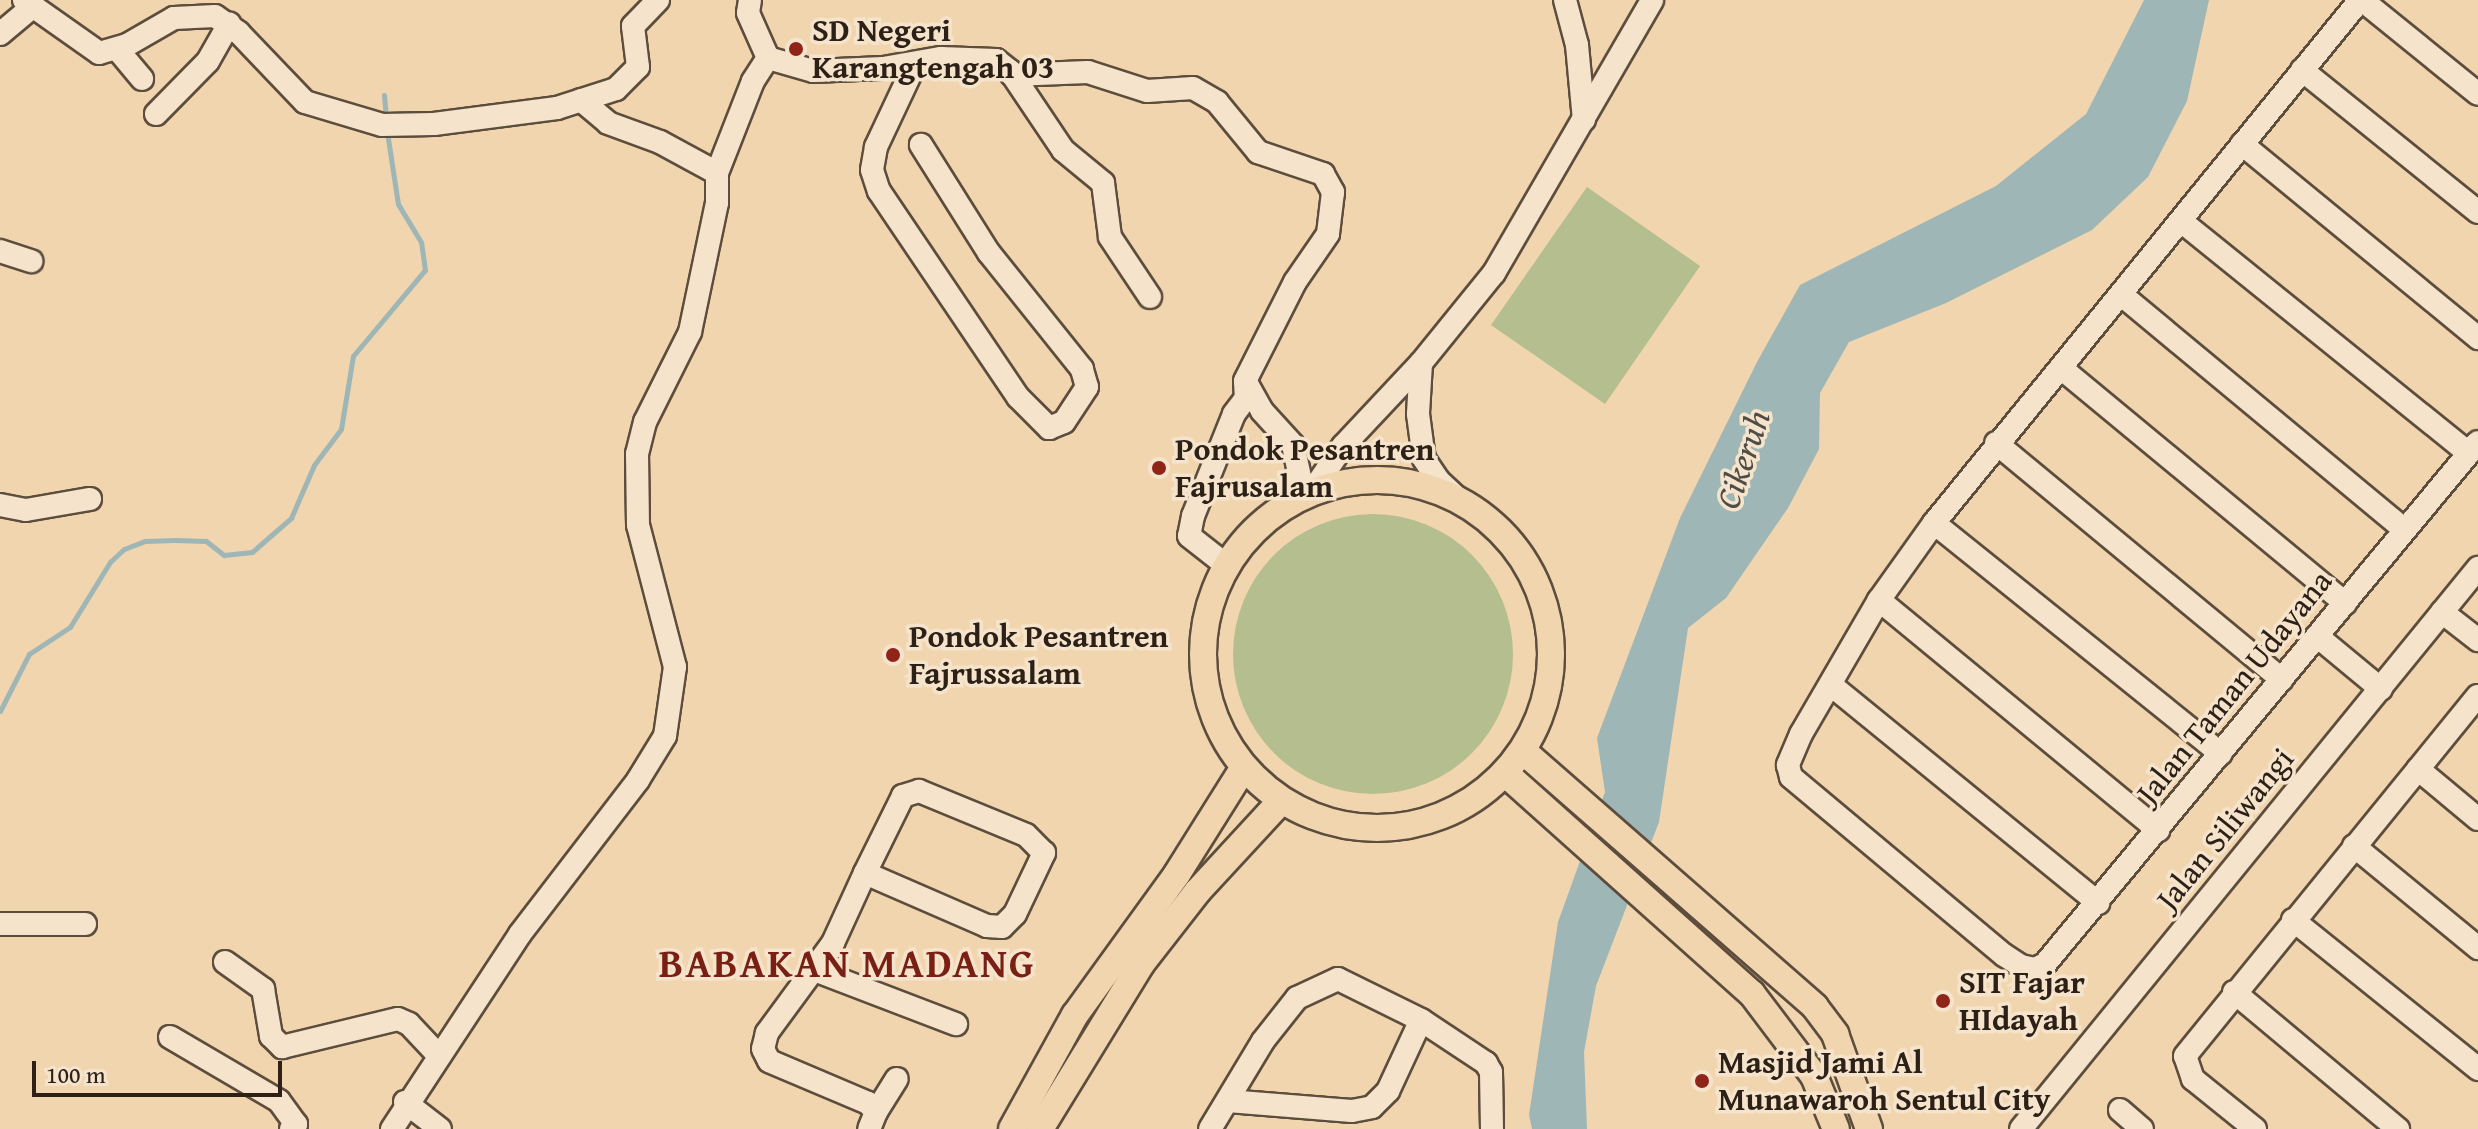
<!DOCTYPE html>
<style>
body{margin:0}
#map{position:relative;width:2478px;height:1129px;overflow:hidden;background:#f0d5af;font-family:"Gentium Book Plus",serif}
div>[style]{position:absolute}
.green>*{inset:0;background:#b5be8e}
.round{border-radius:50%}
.water>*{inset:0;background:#9eb6b6}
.stream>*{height:5px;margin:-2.5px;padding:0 2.5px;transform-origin:2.5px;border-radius:2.5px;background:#9eb6b6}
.roads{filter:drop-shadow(2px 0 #5d4d3d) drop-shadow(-2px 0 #5d4d3d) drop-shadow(0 2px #5d4d3d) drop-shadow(0 -2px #5d4d3d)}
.minor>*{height:22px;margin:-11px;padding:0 11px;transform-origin:11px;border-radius:11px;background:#f5e4cb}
.major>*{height:26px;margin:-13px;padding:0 13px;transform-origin:13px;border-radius:13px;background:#f0d5af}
.major>.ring{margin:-13px;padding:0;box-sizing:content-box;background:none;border:26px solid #f0d5af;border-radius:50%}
.dots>*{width:22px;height:22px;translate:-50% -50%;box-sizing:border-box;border:4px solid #f5e4cb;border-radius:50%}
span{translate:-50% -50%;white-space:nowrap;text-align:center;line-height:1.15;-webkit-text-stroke:7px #f5e4cb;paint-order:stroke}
.poi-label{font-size:32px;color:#2c2017;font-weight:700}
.left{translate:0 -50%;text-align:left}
.street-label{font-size:32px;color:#2c2017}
.water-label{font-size:34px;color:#4e4d47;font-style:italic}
.district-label{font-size:40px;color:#7a1f14;font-weight:700;letter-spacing:2px}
.scale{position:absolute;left:32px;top:1061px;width:250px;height:36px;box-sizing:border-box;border:4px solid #2c2017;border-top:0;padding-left:10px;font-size:24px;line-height:28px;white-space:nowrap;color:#2c2017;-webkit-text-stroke:6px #f5e4cb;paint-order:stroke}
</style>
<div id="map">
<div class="green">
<i style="clip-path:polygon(1587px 187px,1700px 266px,1605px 404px,1491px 325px)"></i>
<i class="round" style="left:1233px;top:514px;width:280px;height:280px"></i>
</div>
<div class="water">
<i style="clip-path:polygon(2144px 0,2209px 0,2187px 101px,2148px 177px,2092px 230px,1946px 303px,1849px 342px,1820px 393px,1819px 449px,1788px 508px,1726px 598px,1688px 628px,1659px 822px,1596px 986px,1584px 1052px,1587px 1129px,1532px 1129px,1529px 1115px,1558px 922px,1605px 792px,1597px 738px,1680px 518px,1757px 362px,1800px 285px,1996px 186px,2086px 114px)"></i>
</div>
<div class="stream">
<i style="left:384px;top:95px;width:23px;rotate:85deg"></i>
<i style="left:0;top:711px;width:64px;rotate:-63deg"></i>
<i style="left:29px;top:654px;width:49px;rotate:-33.4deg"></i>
<i style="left:70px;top:627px;width:76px;rotate:-58.4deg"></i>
<i style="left:110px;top:562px;width:19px;rotate:-43deg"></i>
<i style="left:124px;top:549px;width:22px;rotate:-21deg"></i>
<i style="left:145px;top:541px;width:30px;rotate:-2deg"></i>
<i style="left:175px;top:540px;width:31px;rotate:2deg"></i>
<i style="left:206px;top:541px;width:23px;rotate:38deg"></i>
<i style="left:224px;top:555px;width:28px;rotate:-6deg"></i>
<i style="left:252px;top:552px;width:52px;rotate:-41.1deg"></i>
<i style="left:291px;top:518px;width:58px;rotate:-66.5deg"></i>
<i style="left:314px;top:465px;width:45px;rotate:-53.1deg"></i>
<i style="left:341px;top:429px;width:74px;rotate:-80.7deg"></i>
<i style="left:353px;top:356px;width:112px;rotate:-50.1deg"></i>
<i style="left:425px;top:270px;width:28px;rotate:-98deg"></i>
<i style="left:421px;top:242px;width:44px;rotate:-121.2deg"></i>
<i style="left:398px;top:204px;width:73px;rotate:-98.7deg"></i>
</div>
<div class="roads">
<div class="minor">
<i style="left:24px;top:0;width:92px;rotate:35.2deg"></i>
<i style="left:99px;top:53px;width:29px;rotate:-16deg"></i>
<i style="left:127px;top:45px;width:54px;rotate:-29.9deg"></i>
<i style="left:174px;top:18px;width:41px;rotate:-2.8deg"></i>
<i style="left:215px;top:16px;width:29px;rotate:35deg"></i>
<i style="left:239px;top:33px;width:95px;rotate:46.3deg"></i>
<i style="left:305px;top:102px;width:80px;rotate:16.6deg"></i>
<i style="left:382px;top:125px;width:52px;rotate:-1.1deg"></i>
<i style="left:434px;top:124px;width:124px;rotate:-7.4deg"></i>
<i style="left:557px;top:108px;width:62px;rotate:-17.9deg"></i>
<i style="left:616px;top:89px;width:31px;rotate:-45deg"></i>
<i style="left:638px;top:67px;width:41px;rotate:-97deg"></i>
<i style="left:633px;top:26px;width:36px;rotate:-46deg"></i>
<i style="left:750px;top:0;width:13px;rotate:99deg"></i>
<i style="left:748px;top:13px;width:49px;rotate:66deg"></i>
<i style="left:1565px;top:0;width:47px;rotate:75.1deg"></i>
<i style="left:1577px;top:45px;width:75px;rotate:84.7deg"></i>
<i style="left:2360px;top:0;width:675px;rotate:129.16deg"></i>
<i style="left:1934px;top:523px;width:95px;rotate:125.5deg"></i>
<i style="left:1879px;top:600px;width:155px;rotate:120.2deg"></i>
<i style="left:1801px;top:734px;width:34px;rotate:113deg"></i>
<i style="left:1788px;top:765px;width:12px;rotate:76deg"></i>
<i style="left:1791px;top:777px;width:278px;rotate:39.9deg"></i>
<i style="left:2004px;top:955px;width:20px;rotate:33deg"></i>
<i style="left:2021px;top:966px;width:14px;rotate:12deg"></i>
<i style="left:2035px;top:969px;width:11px;rotate:-27deg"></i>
<i style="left:2045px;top:964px;width:678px;rotate:-50.32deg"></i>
<i style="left:2362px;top:0;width:149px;rotate:39deg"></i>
<i style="left:0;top:34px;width:40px;rotate:-40deg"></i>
<i style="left:117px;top:49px;width:39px;rotate:50deg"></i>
<i style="left:768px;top:58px;width:47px;rotate:16.1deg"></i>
<i style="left:813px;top:71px;width:70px;rotate:-2.5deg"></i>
<i style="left:883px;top:68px;width:59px;rotate:-9.8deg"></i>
<i style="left:941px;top:58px;width:55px;rotate:2.1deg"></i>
<i style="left:996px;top:60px;width:18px;rotate:38deg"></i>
<i style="left:1010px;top:71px;width:95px;rotate:56.1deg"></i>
<i style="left:1063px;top:150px;width:52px;rotate:39.5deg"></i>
<i style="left:1103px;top:183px;width:54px;rotate:82.6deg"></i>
<i style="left:1110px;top:237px;width:72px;rotate:56.3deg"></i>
<i style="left:915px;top:64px;width:92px;rotate:115.2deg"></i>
<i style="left:876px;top:147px;width:23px;rotate:100deg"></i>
<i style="left:872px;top:170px;width:22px;rotate:72deg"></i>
<i style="left:879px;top:191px;width:249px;rotate:56deg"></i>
<i style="left:1018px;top:397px;width:44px;rotate:45deg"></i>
<i style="left:1049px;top:428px;width:16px;rotate:-22deg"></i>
<i style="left:1064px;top:422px;width:42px;rotate:-56.7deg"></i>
<i style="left:1087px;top:387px;width:19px;rotate:-106deg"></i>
<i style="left:1082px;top:369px;width:149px;rotate:-128.7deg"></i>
<i style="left:989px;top:253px;width:128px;rotate:-122.2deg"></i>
<i style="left:2302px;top:70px;width:226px;rotate:38.9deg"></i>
<i style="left:1012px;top:75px;width:76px;rotate:-2.3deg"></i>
<i style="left:1088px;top:72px;width:62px;rotate:17.9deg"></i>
<i style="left:1147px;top:91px;width:46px;rotate:-3.7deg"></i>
<i style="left:1193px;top:88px;width:28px;rotate:30deg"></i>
<i style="left:1217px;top:102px;width:65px;rotate:50.6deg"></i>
<i style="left:1258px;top:152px;width:69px;rotate:18.7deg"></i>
<i style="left:1323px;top:174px;width:21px;rotate:61deg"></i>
<i style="left:1333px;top:192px;width:42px;rotate:96.8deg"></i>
<i style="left:1328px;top:234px;width:58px;rotate:124.5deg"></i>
<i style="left:1295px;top:282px;width:111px;rotate:116.8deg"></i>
<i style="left:1245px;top:381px;width:17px;rotate:87deg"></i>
<i style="left:1246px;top:398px;width:20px;rotate:127deg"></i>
<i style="left:1234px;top:414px;width:110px;rotate:111.9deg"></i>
<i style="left:1193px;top:516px;width:20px;rotate:101deg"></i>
<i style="left:1189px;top:536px;width:47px;rotate:38.1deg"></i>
<i style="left:581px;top:100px;width:35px;rotate:40deg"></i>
<i style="left:608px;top:123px;width:55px;rotate:20.1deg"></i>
<i style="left:660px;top:142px;width:65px;rotate:28.5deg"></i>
<i style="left:156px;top:114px;width:74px;rotate:-45.5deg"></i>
<i style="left:208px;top:61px;width:43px;rotate:-60.4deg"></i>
<i style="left:2242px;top:144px;width:306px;rotate:39.4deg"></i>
<i style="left:2181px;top:221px;width:370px;rotate:38.9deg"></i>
<i style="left:0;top:251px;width:33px;rotate:18deg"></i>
<i style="left:2123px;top:296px;width:366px;rotate:39.7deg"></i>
<i style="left:1421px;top:363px;width:51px;rotate:93.4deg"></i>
<i style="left:1418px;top:414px;width:45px;rotate:82.4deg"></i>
<i style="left:1424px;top:459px;width:25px;rotate:56deg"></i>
<i style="left:1438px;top:480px;width:34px;rotate:43deg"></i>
<i style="left:2061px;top:368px;width:369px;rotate:39.6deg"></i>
<i style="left:1246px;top:382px;width:33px;rotate:61deg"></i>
<i style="left:1262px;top:411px;width:46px;rotate:47.6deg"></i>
<i style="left:1293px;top:445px;width:51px;rotate:77.6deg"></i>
<i style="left:1996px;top:443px;width:371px;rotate:39.6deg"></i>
<i style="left:1311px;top:493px;width:57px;rotate:-55.8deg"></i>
<i style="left:1343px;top:446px;width:114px;rotate:-46.8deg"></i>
<i style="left:1421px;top:363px;width:116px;rotate:-51deg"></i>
<i style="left:1494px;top:273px;width:315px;rotate:-59.9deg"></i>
<i style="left:0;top:505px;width:26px;rotate:11deg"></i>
<i style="left:26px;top:510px;width:65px;rotate:-9.8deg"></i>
<i style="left:1934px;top:523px;width:368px;rotate:38.8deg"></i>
<i style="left:1879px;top:600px;width:362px;rotate:39.5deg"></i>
<i style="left:2442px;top:612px;width:46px;rotate:37.9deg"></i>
<i style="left:2317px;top:636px;width:83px;rotate:39.6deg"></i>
<i style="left:1831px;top:685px;width:345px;rotate:39.2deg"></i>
<i style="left:2418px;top:769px;width:78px;rotate:39.8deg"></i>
<i style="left:2354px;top:846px;width:161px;rotate:39.4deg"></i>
<i style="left:865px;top:873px;width:133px;rotate:23.5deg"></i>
<i style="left:987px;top:926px;width:15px;rotate:4deg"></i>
<i style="left:1002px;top:927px;width:18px;rotate:-45deg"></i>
<i style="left:1015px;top:914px;width:68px;rotate:-64.6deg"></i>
<i style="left:1044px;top:853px;width:25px;rotate:-135deg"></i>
<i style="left:1026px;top:835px;width:116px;rotate:-157.6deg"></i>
<i style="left:919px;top:791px;width:17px;rotate:163deg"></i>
<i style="left:903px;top:796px;width:86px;rotate:116.3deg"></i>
<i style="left:865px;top:873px;width:77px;rotate:114.6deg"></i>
<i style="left:833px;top:943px;width:112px;rotate:126.3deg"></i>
<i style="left:767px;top:1033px;width:16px;rotate:104deg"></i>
<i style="left:763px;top:1049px;width:13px;rotate:63deg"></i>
<i style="left:769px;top:1061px;width:108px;rotate:23deg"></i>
<i style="left:868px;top:1103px;width:12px;rotate:48deg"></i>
<i style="left:876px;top:1112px;width:18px;rotate:112deg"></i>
<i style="left:2293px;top:920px;width:238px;rotate:38.8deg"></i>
<i style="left:0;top:924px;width:85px"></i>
<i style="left:225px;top:962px;width:47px;rotate:35.4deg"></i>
<i style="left:263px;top:989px;width:48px;rotate:80.3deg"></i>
<i style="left:271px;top:1036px;width:16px;rotate:45deg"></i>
<i style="left:282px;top:1047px;width:119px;rotate:-13.6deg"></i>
<i style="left:398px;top:1019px;width:12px;rotate:24deg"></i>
<i style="left:409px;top:1024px;width:44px;rotate:46.8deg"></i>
<i style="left:817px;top:971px;width:149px;rotate:20.9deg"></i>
<i style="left:2234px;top:992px;width:214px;rotate:39.9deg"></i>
<i style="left:170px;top:1037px;width:126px;rotate:30.4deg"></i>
<i style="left:279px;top:1101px;width:29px;rotate:54deg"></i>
<i style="left:296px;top:1124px;width:7px;rotate:135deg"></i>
<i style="left:1228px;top:1101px;width:124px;rotate:4.6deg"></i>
<i style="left:1352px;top:1111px;width:20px;rotate:-11deg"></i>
<i style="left:1372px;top:1107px;width:23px;rotate:-45deg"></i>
<i style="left:1388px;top:1091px;width:78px;rotate:-65.1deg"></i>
<i style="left:405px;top:1102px;width:44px;rotate:37.6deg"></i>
<i style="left:2120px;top:1110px;width:29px;rotate:41deg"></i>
<i style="left:876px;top:1112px;width:39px;rotate:-58deg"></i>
<i style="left:392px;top:1129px;width:233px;rotate:-56.7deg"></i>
<i style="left:520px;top:934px;width:194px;rotate:-52.5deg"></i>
<i style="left:638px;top:780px;width:52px;rotate:-58.5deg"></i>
<i style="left:665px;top:736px;width:70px;rotate:-81.8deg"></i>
<i style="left:675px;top:667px;width:147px;rotate:-104.6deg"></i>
<i style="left:638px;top:525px;width:71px;rotate:-90.8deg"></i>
<i style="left:637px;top:454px;width:33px;rotate:-76deg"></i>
<i style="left:645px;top:422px;width:101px;rotate:-63.4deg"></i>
<i style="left:690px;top:332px;width:132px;rotate:-78.2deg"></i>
<i style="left:717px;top:203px;width:30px;rotate:-90deg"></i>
<i style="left:717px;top:173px;width:99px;rotate:-68.6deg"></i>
<i style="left:753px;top:81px;width:27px;rotate:-57deg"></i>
<i style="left:1210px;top:1129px;width:103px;rotate:-58.9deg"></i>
<i style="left:1263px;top:1041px;width:55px;rotate:-51.7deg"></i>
<i style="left:1297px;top:998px;width:45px;rotate:-24.9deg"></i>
<i style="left:1338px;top:979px;width:93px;rotate:26.3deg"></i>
<i style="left:1421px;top:1020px;width:78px;rotate:33.5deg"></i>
<i style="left:1486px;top:1063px;width:10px;rotate:61deg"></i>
<i style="left:1491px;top:1072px;width:57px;rotate:89deg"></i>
<i style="left:2021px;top:1129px;width:724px;rotate:-50.83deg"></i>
<i style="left:2255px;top:1129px;width:80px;rotate:-141.1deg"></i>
<i style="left:2193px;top:1079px;width:24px;rotate:-109deg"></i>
<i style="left:2185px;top:1056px;width:464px;rotate:-50.9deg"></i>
</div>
<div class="major">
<i class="ring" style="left:1203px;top:480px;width:322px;height:322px"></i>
<i style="left:1523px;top:751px;width:388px;rotate:41.2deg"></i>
<i style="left:1815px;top:1007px;width:34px;rotate:53deg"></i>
<i style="left:1835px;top:1034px;width:101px;rotate:70.3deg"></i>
<i style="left:1506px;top:774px;width:330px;rotate:41.8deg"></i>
<i style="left:1752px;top:994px;width:103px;rotate:52.9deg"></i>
<i style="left:1814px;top:1076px;width:57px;rotate:67.5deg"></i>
<i style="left:1012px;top:1129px;width:130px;rotate:-61.1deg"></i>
<i style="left:1075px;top:1015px;width:174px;rotate:-54.1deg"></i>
<i style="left:1177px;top:874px;width:126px;rotate:-57.9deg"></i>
<i style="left:1040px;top:1129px;width:193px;rotate:-58.5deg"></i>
<i style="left:1141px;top:964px;width:91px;rotate:-52.1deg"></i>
<i style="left:1197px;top:892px;width:125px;rotate:-47.3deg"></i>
</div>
</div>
<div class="dots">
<i style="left:796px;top:49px;background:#8f2418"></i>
<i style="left:1159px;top:468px;background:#8f2418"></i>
<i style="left:893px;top:655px;background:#8f2418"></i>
<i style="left:1943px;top:1001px;background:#8f2418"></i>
<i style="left:1702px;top:1081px;background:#8f2418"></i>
</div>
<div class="poi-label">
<span class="left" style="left:812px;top:49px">SD Negeri<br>Karangtengah 03</span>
<span class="left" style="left:1175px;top:468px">Pondok Pesantren<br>Fajrusalam</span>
<span class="left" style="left:909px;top:655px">Pondok Pesantren<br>Fajrussalam</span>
<span class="left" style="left:1959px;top:1001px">SIT Fajar<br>HIdayah</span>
<span class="left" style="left:1718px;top:1081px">Masjid Jami Al<br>Munawaroh Sentul City</span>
</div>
<div class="street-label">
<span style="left:2234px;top:687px;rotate:-51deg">Jalan Taman Udayana</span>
<span style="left:2225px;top:829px;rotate:-51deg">Jalan Siliwangi</span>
</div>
<div class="water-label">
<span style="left:1742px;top:459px;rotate:-71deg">Cikeruh</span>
</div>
<div class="district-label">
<span style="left:847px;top:963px">BABAKAN MADANG</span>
</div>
<div class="scale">100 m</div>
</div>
